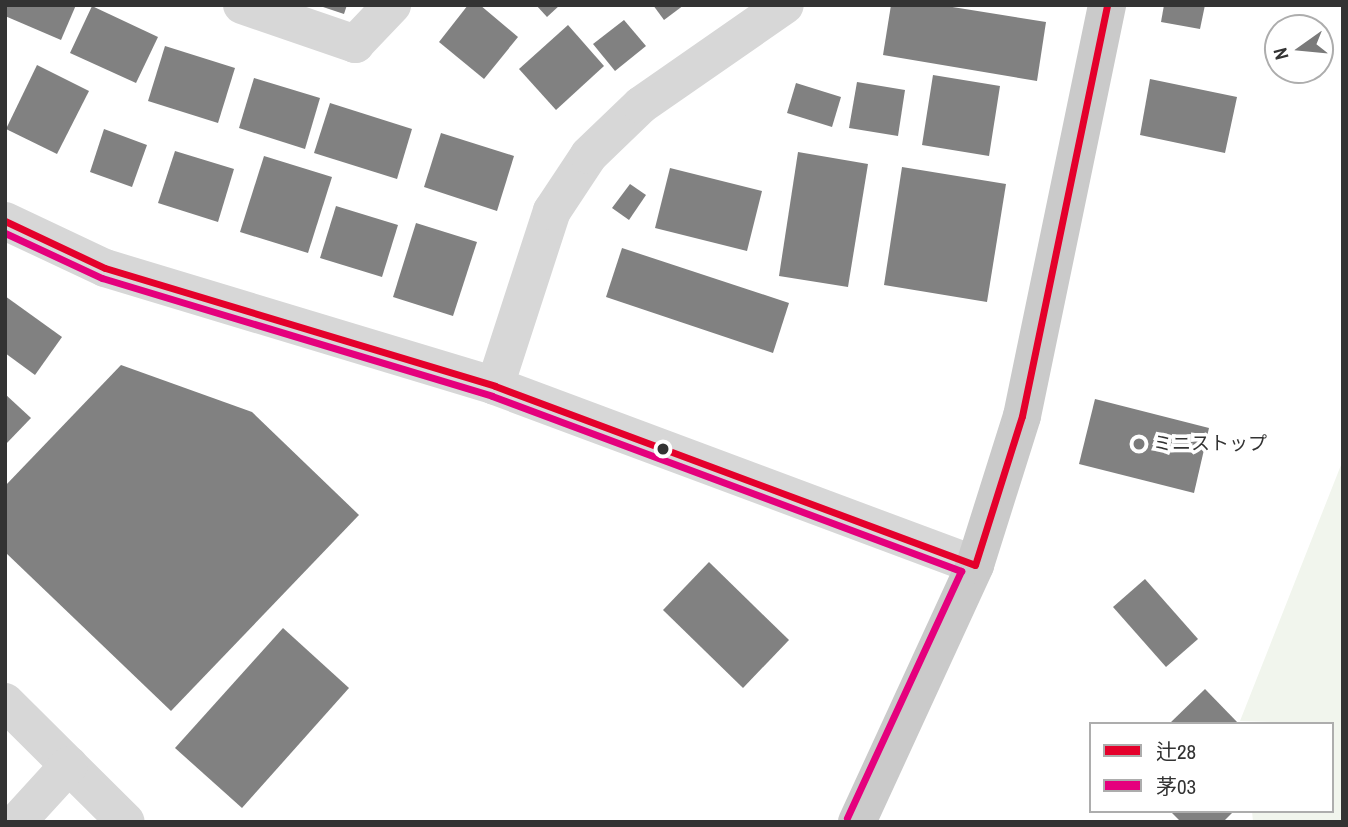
<!DOCTYPE html>
<meta charset="utf-8">
<style>
body{margin:0}
#map{position:relative;width:1348px;height:827px;overflow:hidden;background:#fff;font-family:"Archivo Narrow","Noto Sans JP",sans-serif}
div>[style]{position:absolute}
.green>*{inset:0;background:#f1f5ed}
.building>*{inset:0;background:#818181}
.minor>*{height:38px;margin:-19px;padding:0 19px;transform-origin:19px;border-radius:19px;background:#d7d7d7}
.major>*{height:38px;margin:-19px;padding:0 19px;transform-origin:19px;border-radius:19px;background:#cacaca}
.bus-1>*{height:7px;margin:-3.5px;padding:0 3.5px;transform-origin:3.5px;border-radius:3.5px;background:#e4002b}
.bus-2>*{height:7px;margin:-3.5px;padding:0 3.5px;transform-origin:3.5px;border-radius:3.5px;background:#e5007d}
.dots>*{width:19px;height:19px;translate:-50% -50%;box-sizing:border-box;border:4px solid #fff;border-radius:50%}
span{translate:-50% -50%;white-space:nowrap;text-align:center;line-height:1.15;-webkit-text-stroke:7px #fff;paint-order:stroke}
.poi-label{font-size:19px;color:#333}
.left{translate:0 -50%;text-align:left}
.frame{position:absolute;inset:0;border:7px solid #333;pointer-events:none}
.legend{position:absolute;left:1089px;top:722px;width:245px;height:91px;box-sizing:border-box;background:#fff;border:2px solid #adadad;margin:0;padding:9px 12px;list-style:none;font-size:21px;color:#333}
.legend li{display:flex;align-items:center;gap:14px;height:35px}
.legend b{width:35px;border:2px solid #adadad}
.north{position:absolute;left:1264px;top:14px;width:70px;height:70px;box-sizing:border-box;background:#fff;border:2px solid #adadad;border-radius:50%;rotate:255deg;font-size:19px;font-weight:700;line-height:28px;text-align:center;color:#333}
.north::after{content:'';display:block;margin:auto;width:24px;height:32px;background:#7a7a7a;clip-path:polygon(50% 0,100% 100%,50% 72%,0 100%)}
</style>
<div id="map">
<div class="green">
<i style="clip-path:polygon(1343px 460px,1343px 822px,1253px 822px,1252px 811px,1332px 811px,1332px 724px,1240px 721px)"></i>
</div>
<div class="building">
<i style="clip-path:polygon(5px 5px,76px 5px,61px 40px,5px 16px)"></i>
<i style="clip-path:polygon(317px 5px,347px 5px,344px 14px)"></i>
<i style="clip-path:polygon(468px 5px,480px 5px,518px 37px,484px 79px,439px 42px)"></i>
<i style="clip-path:polygon(536px 5px,560px 5px,547px 17px)"></i>
<i style="clip-path:polygon(653px 5px,684px 5px,664px 20px)"></i>
<i style="clip-path:polygon(891px 5px,940px 5px,1046px 22px,1037px 81px,883px 55px)"></i>
<i style="clip-path:polygon(1164px 5px,1205px 5px,1200px 29px,1161px 22px)"></i>
<i style="clip-path:polygon(92px 6px,158px 37px,136px 83px,70px 53px)"></i>
<i style="clip-path:polygon(624px 20px,646px 46px,615px 71px,593px 44px)"></i>
<i style="clip-path:polygon(568px 25px,604px 66px,556px 110px,519px 69px)"></i>
<i style="clip-path:polygon(165px 46px,235px 68px,218px 123px,148px 101px)"></i>
<i style="clip-path:polygon(37px 65px,89px 91px,57px 154px,6px 129px)"></i>
<i style="clip-path:polygon(933px 75px,1000px 86px,989px 156px,922px 145px)"></i>
<i style="clip-path:polygon(254px 78px,320px 98px,305px 149px,239px 128px)"></i>
<i style="clip-path:polygon(1150px 79px,1237px 97px,1225px 153px,1140px 135px)"></i>
<i style="clip-path:polygon(857px 82px,905px 90px,898px 136px,849px 128px)"></i>
<i style="clip-path:polygon(796px 83px,841px 97px,832px 127px,787px 113px)"></i>
<i style="clip-path:polygon(330px 103px,412px 129px,397px 179px,314px 153px)"></i>
<i style="clip-path:polygon(104px 129px,147px 145px,132px 187px,90px 172px)"></i>
<i style="clip-path:polygon(441px 133px,514px 156px,497px 211px,424px 187px)"></i>
<i style="clip-path:polygon(175px 151px,234px 169px,218px 222px,158px 203px)"></i>
<i style="clip-path:polygon(798px 152px,868px 164px,848px 287px,779px 276px)"></i>
<i style="clip-path:polygon(264px 156px,332px 177px,308px 253px,240px 232px)"></i>
<i style="clip-path:polygon(902px 167px,1006px 184px,987px 302px,884px 285px)"></i>
<i style="clip-path:polygon(670px 168px,762px 191px,747px 251px,655px 228px)"></i>
<i style="clip-path:polygon(630px 184px,646px 195px,629px 220px,612px 208px)"></i>
<i style="clip-path:polygon(336px 206px,398px 225px,382px 277px,320px 258px)"></i>
<i style="clip-path:polygon(416px 223px,477px 242px,453px 316px,393px 297px)"></i>
<i style="clip-path:polygon(622px 248px,789px 303px,773px 353px,606px 297px)"></i>
<i style="clip-path:polygon(5px 296px,62px 337px,35px 375px,5px 353px)"></i>
<i style="clip-path:polygon(121px 365px,252px 412px,359px 515px,171px 711px,5px 552px,5px 486px)"></i>
<i style="clip-path:polygon(5px 394px,31px 418px,5px 445px)"></i>
<i style="clip-path:polygon(1095px 399px,1209px 428px,1194px 493px,1079px 464px)"></i>
<i style="clip-path:polygon(709px 562px,789px 640px,743px 688px,663px 610px)"></i>
<i style="clip-path:polygon(1145px 579px,1198px 639px,1166px 667px,1113px 607px)"></i>
<i style="clip-path:polygon(283px 628px,349px 688px,242px 808px,175px 748px)"></i>
<i style="clip-path:polygon(1205px 689px,1239px 724px,1169px 724px)"></i>
<i style="clip-path:polygon(1170px 811px,1234px 811px,1223px 822px,1181px 822px)"></i>
</div>
<div class="minor">
<i style="left:242px;top:5px;width:120px;rotate:19deg"></i>
<i style="left:355px;top:44px;width:54px;rotate:-46.5deg"></i>
<i style="left:5px;top:221px;width:110px;rotate:25.2deg"></i>
<i style="left:105px;top:268px;width:407px;rotate:16.8deg"></i>
<i style="left:495px;top:386px;width:512px;rotate:20.45deg"></i>
<i style="left:495px;top:386px;width:184px;rotate:-72deg"></i>
<i style="left:552px;top:211px;width:67px;rotate:-56.5deg"></i>
<i style="left:589px;top:155px;width:72px;rotate:-43.9deg"></i>
<i style="left:641px;top:105px;width:175px;rotate:-34.8deg"></i>
<i style="left:5px;top:702px;width:170px;rotate:44.8deg"></i>
<i style="left:17px;top:822px;width:77px;rotate:-47.6deg"></i>
</div>
<div class="major">
<i style="left:857px;top:822px;width:283px;rotate:-65.3deg"></i>
<i style="left:975px;top:565px;width:156px;rotate:-72.5deg"></i>
<i style="left:1022px;top:416px;width:420px;rotate:-78.3deg"></i>
</div>
<div class="bus-1">
<i style="left:5px;top:221px;width:110px;rotate:25.2deg"></i>
<i style="left:105px;top:268px;width:407px;rotate:16.8deg"></i>
<i style="left:495px;top:386px;width:512px;rotate:20.45deg"></i>
<i style="left:975px;top:565px;width:156px;rotate:-72.5deg"></i>
<i style="left:1022px;top:416px;width:420px;rotate:-78.3deg"></i>
</div>
<div class="bus-2">
<i style="left:5px;top:233px;width:107px;rotate:24.9deg"></i>
<i style="left:102px;top:278px;width:407px;rotate:16.8deg"></i>
<i style="left:492px;top:396px;width:501px;rotate:20.46deg"></i>
<i style="left:961px;top:571px;width:272px;rotate:114.8deg"></i>
</div>
<div class="dots">
<i style="left:1139px;top:444px;background:#7a7a7a"></i>
<i style="left:663px;top:449px;background:#333"></i>
</div>
<div class="poi-label">
<span class="left" style="left:1153px;top:444px">ミニストップ</span>
</div>
<div class="frame"></div>
<ul class="legend">
<li><b style="height:9px;background:#e4002b"></b>辻28</li>
<li><b style="height:9px;background:#e5007d"></b>茅03</li>
</ul>
<div class="north">N</div>
</div>
